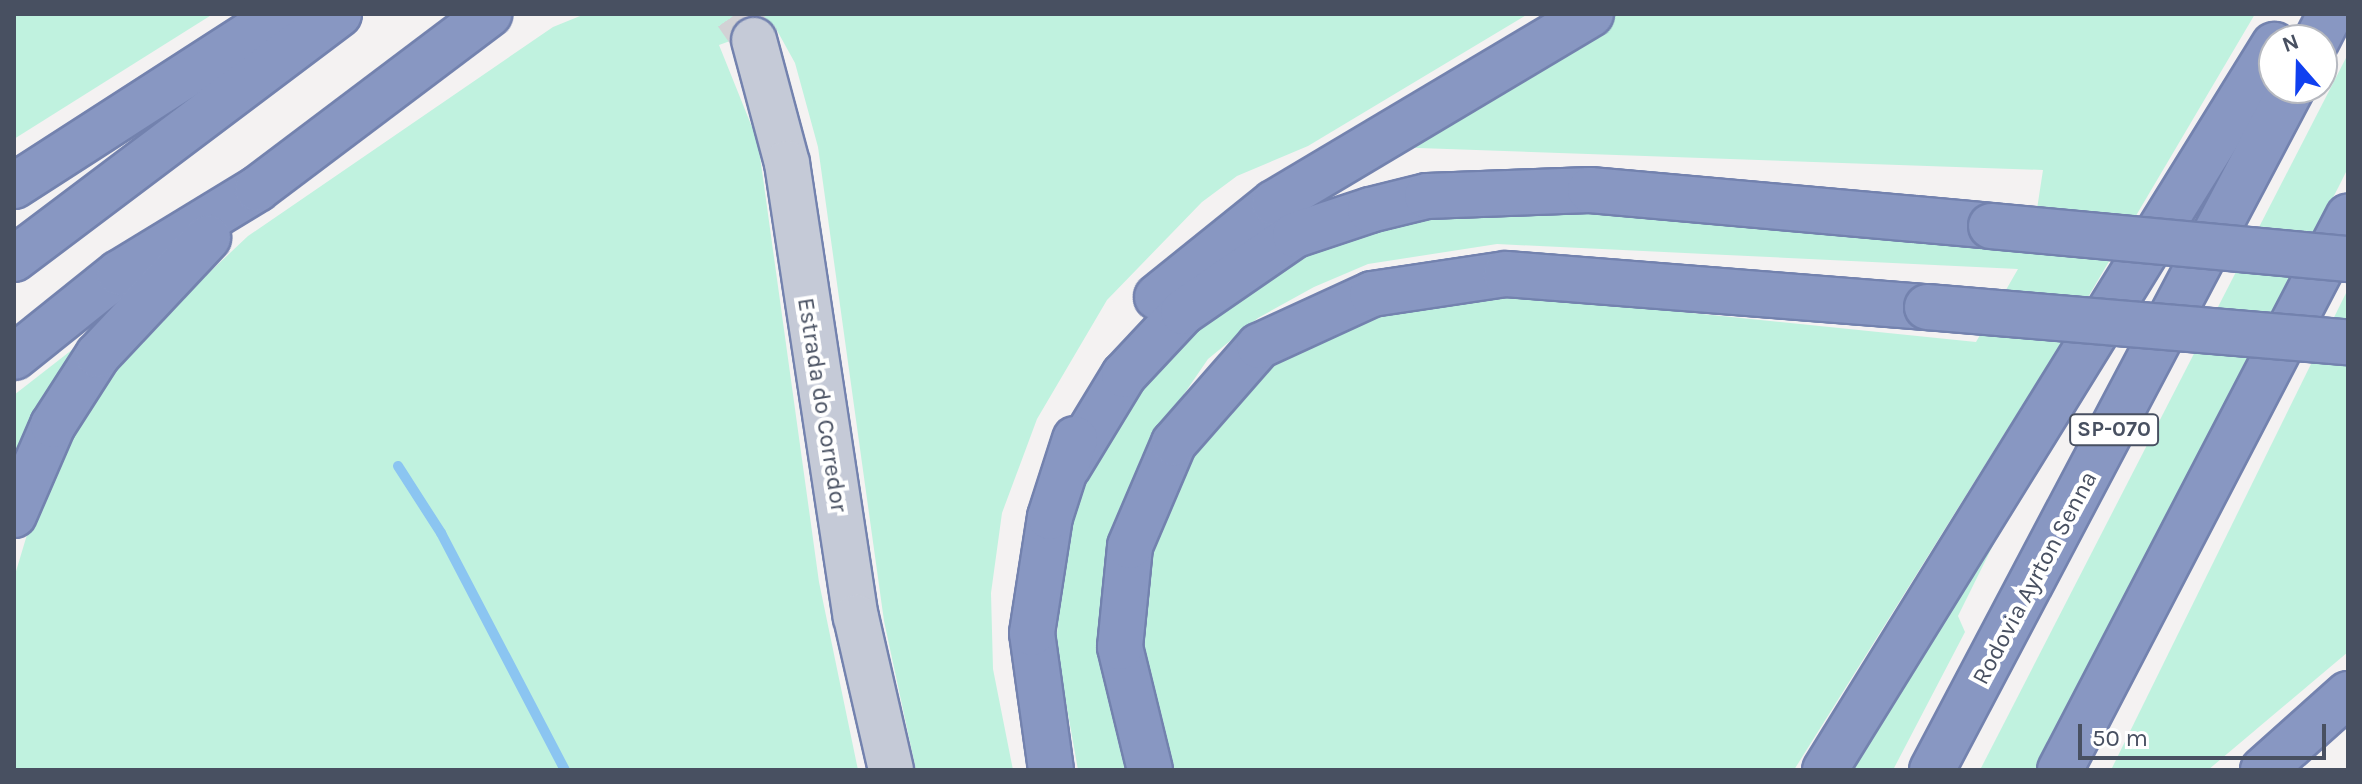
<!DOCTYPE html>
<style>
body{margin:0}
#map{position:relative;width:2362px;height:784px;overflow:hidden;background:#f4f2f2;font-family:Karla,sans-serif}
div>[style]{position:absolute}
.green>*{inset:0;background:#c0f2df}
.stream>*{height:10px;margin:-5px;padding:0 5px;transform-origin:5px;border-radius:5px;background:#8bc5f1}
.tertiary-tunnel>*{height:44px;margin-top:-22px;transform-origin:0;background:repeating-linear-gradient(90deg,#d2d2d5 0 44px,transparent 0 66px)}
.roads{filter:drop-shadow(2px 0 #7382ae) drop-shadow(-2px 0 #7382ae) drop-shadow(0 2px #7382ae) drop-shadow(0 -2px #7382ae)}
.tertiary>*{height:44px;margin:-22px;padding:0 22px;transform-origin:22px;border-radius:22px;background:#c5cad7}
.motorway>*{height:44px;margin:-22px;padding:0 22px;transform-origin:22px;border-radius:22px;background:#8897c2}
.bridges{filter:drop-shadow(2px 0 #7382ae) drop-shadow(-2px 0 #7382ae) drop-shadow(0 2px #7382ae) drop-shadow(0 -2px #7382ae)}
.motorway-bridge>*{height:44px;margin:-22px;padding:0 22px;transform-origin:22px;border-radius:22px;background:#8897c2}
span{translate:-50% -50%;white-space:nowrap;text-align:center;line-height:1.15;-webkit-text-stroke:8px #fff;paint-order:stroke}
.shield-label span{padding:2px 6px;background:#fff;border:2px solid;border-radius:6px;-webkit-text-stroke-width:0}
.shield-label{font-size:22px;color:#485061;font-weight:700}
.street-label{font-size:24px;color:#485061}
.frame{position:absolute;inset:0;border:16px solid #485061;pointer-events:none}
.north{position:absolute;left:2258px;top:24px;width:80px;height:80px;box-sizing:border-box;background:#fff;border:2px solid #b6b9c0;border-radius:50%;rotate:340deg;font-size:22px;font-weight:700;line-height:32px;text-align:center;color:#485061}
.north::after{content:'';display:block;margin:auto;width:28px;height:36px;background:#1040f0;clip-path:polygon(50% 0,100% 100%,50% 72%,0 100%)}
.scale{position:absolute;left:2078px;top:724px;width:248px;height:36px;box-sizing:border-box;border:4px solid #485061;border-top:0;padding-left:10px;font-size:24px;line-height:28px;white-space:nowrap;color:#485061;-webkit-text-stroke:6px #fff;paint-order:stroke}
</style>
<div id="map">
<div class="green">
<i style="clip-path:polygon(14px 14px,213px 14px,14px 139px)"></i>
<i style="clip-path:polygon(585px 14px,1528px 14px,1308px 146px,1237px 176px,1202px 202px,1107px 300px,1037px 419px,1002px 513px,991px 593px,993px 669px,1013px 770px,916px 770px,884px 621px,818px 147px,795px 63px,774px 25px,719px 45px,758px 142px,819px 582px,858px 770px,14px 770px,14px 578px,32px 518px,86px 404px,127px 350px,248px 236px,553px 27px)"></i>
<i style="clip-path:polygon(1615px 14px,2255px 14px,2055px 353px,1794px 770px,1173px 770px,1141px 657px,1150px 540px,1197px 446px,1264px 367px,1321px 328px,1448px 288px,1976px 342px,2018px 269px,1497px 244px,1368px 264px,1314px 287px,1258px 318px,1208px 359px,1141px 457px,1104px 563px,1100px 617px,1105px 672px,1136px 770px,1078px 770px,1056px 646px,1067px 514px,1089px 462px,1158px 356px,1255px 273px,1363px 228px,1500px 204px,2033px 235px,2043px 170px,1390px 147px)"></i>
<i style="clip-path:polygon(2348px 54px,2348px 168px,2339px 186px,2036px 770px,1980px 770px)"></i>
<i style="clip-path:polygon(2348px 289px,2348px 652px,2208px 770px,2111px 770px)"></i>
<i style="clip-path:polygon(91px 335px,14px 468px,14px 395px)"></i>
<i style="clip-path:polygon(2013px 505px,1958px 616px,1965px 632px,1893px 770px,1838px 770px)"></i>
</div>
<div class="stream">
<i style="left:398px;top:466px;width:80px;rotate:57.3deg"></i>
<i style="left:441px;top:533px;width:267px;rotate:62.4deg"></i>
</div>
<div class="tertiary-tunnel">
<i style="left:736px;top:14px;width:32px;rotate:55deg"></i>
</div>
<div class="roads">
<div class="tertiary">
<i style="left:754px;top:40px;width:127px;rotate:75deg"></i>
<i style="left:787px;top:163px;width:459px;rotate:81.4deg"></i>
<i style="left:856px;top:617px;width:157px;rotate:77.1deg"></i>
</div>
<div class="motorway">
<i style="left:2317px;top:40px;width:29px;rotate:-63deg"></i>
<i style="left:14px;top:186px;width:318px;rotate:-32.8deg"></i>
<i style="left:14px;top:259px;width:407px;rotate:-37deg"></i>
<i style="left:1157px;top:297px;width:150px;rotate:-38.8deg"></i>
<i style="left:1274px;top:203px;width:369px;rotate:-30.8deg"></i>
<i style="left:14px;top:357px;width:134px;rotate:-38.7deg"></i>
<i style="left:119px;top:273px;width:162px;rotate:-31.3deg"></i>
<i style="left:257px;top:189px;width:291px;rotate:-37deg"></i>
<i style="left:1068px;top:467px;width:108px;rotate:-58.7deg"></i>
<i style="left:1124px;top:375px;width:86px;rotate:-46.9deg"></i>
<i style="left:1183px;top:312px;width:136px;rotate:-34.5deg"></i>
<i style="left:1295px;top:235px;width:79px;rotate:-18.4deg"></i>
<i style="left:1370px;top:210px;width:59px;rotate:-13.8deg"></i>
<i style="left:1427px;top:196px;width:163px;rotate:-2.1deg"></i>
<i style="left:1590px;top:190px;width:403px;rotate:5.1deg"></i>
<i style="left:14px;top:515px;width:98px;rotate:-66.6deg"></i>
<i style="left:53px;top:425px;width:83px;rotate:-57.3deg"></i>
<i style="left:98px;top:355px;width:161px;rotate:-46.8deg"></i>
<i style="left:1051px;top:770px;width:138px;rotate:-97.9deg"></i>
<i style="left:1032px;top:633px;width:117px;rotate:-81.2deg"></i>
<i style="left:1050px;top:517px;width:82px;rotate:-72.2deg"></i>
<i style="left:1150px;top:770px;width:127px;rotate:-103.7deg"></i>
<i style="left:1120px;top:647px;width:101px;rotate:-84.3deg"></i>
<i style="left:1130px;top:546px;width:112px;rotate:-66.9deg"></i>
<i style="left:1174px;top:443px;width:129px;rotate:-48.8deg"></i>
<i style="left:1259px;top:346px;width:124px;rotate:-24.7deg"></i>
<i style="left:1372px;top:294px;width:135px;rotate:-8.5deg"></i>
<i style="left:1506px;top:274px;width:422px;rotate:4.5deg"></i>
<i style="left:1825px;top:770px;width:853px;rotate:-58.23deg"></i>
<i style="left:1932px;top:770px;width:771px;rotate:-62.17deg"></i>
<i style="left:2060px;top:770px;width:624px;rotate:-62.49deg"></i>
<i style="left:2263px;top:770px;width:114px;rotate:-41.8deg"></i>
</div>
</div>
<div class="bridges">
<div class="motorway-bridge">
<i style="left:1991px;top:226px;width:359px;rotate:5.3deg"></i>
<i style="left:1927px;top:307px;width:422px;rotate:4.8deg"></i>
</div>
</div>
<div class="shield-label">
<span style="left:2114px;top:430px">SP-070</span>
</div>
<div class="street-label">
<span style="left:822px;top:405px;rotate:81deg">Estrada do Corredor</span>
<span style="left:2035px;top:578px;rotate:-62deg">Rodovia Ayrton Senna</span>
</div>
<div class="frame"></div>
<div class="north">N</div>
<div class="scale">50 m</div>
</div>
